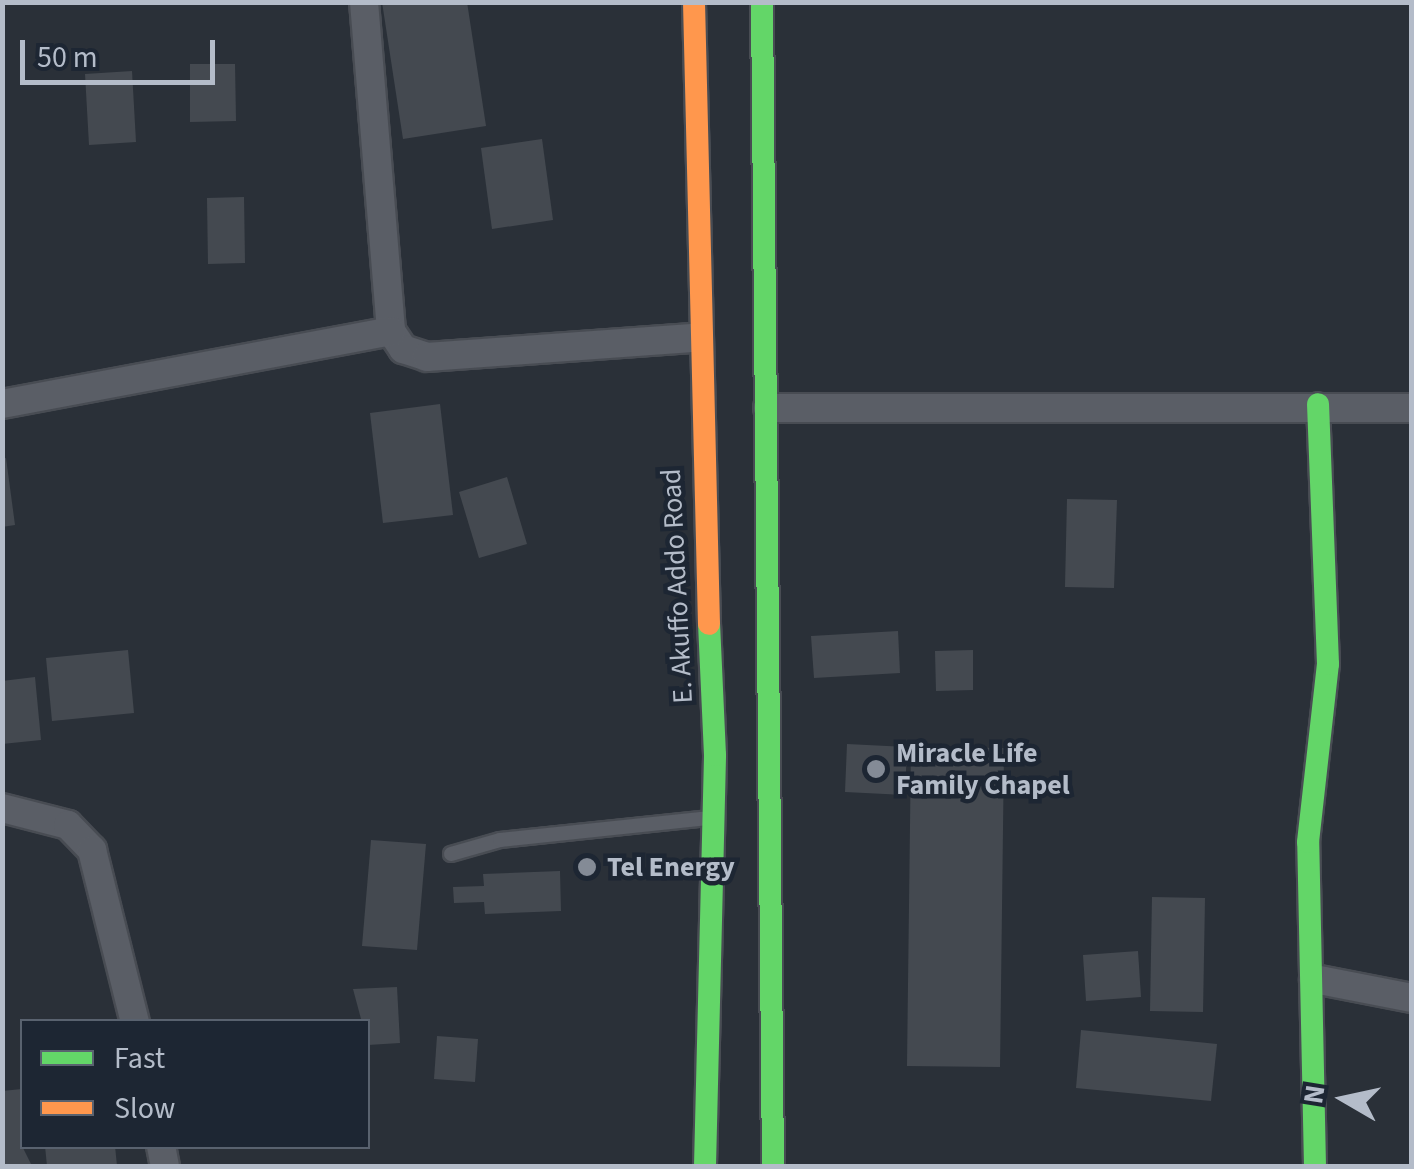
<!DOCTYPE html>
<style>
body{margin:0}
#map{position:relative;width:1414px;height:1169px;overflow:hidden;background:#2a3038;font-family:"Source Sans 3",sans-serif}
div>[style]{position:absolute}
.building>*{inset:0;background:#444950}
.roads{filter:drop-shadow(2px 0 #484c53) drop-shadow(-2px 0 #484c53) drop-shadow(0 2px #484c53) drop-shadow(0 -2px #484c53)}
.lane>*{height:14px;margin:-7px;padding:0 7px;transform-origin:7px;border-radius:7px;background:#5a5e66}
.street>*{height:28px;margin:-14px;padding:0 14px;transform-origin:14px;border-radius:14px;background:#5a5e66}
.fast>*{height:22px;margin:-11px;padding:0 11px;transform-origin:11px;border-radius:11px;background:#63d668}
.slow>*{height:22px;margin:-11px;padding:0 11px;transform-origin:11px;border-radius:11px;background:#ff974d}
.dots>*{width:28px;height:28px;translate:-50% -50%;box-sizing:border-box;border:5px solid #1d2633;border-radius:50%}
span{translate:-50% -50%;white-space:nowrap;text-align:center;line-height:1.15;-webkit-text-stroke:9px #1d2633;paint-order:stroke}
.street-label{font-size:28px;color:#b4bcc9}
.poi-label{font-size:28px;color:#b4bcc9;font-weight:700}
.left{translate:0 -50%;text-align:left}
.frame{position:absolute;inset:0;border:5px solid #b4bcc9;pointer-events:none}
.legend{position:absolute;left:20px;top:1019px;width:350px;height:130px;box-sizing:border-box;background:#1d2633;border:2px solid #59626f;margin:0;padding:12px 18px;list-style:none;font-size:30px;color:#b4bcc9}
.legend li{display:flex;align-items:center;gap:20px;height:50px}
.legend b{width:50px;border:2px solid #59626f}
.north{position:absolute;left:1294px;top:1049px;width:100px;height:100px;-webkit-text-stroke:8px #1d2633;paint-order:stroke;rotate:279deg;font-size:28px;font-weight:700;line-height:40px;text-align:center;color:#b4bcc9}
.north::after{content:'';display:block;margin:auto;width:35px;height:45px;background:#b4bcc9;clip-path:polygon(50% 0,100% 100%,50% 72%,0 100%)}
.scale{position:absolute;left:20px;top:40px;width:195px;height:45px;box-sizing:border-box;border:5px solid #b4bcc9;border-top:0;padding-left:12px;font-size:30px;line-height:35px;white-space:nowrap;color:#b4bcc9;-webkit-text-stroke:8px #1d2633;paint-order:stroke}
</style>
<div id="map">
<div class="building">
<i style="clip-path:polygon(382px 2px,467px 2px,486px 126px,403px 139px)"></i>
<i style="clip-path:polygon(190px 64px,235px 64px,236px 121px,190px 122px)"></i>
<i style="clip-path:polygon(132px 71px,136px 142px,89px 145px,85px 74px)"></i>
<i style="clip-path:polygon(542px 139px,553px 220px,492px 229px,481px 148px)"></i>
<i style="clip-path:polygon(244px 197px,245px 263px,208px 264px,207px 198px)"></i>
<i style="clip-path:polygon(440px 404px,453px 515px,383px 523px,370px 413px)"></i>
<i style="clip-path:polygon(6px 458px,15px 525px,2px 527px,2px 459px)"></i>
<i style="clip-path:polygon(507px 477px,527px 544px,479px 558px,459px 492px)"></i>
<i style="clip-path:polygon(1067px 499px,1117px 500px,1114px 588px,1065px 587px)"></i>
<i style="clip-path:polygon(898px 631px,900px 673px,814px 678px,811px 636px)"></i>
<i style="clip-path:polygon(128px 650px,134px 713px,52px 721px,46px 658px)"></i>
<i style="clip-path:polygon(973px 650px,973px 690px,936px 691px,935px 651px)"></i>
<i style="clip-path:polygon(35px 677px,41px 740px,2px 744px,2px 681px)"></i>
<i style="clip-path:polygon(847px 744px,907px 747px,905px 795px,845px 792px)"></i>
<i style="clip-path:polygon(911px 747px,1004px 748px,1000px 1067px,907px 1066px)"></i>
<i style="clip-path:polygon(371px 840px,426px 844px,417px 950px,362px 946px)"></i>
<i style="clip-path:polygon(560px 871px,561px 911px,485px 914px,484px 902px,454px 903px,453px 887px,484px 886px,483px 874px)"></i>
<i style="clip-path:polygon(1152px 897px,1205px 898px,1203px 1012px,1150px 1011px)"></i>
<i style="clip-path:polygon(1138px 951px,1141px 997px,1086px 1001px,1083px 955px)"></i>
<i style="clip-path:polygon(397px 987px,400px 1043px,368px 1045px,353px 989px)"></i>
<i style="clip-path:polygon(1081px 1030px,1217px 1044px,1211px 1101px,1076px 1088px)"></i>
<i style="clip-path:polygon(437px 1036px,478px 1039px,475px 1082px,434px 1079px)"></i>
<i style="clip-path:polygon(22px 1089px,22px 1146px,32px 1166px,2px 1166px,2px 1091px)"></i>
<i style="clip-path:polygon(45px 1146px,115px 1146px,117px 1166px,47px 1166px)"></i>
</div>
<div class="roads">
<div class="lane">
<i style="left:451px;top:854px;width:51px;rotate:-15.9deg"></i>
<i style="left:500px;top:840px;width:209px;rotate:-6deg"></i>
</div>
<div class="street">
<i style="left:364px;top:2px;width:330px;rotate:85.3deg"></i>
<i style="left:391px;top:331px;width:22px;rotate:56deg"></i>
<i style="left:403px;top:349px;width:25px;rotate:18deg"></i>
<i style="left:427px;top:357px;width:269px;rotate:-4.1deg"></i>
<i style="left:2px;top:404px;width:396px;rotate:-10.6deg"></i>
<i style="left:768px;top:408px;width:644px"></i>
<i style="left:2px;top:808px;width:68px;rotate:14.4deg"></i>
<i style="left:68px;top:825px;width:35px;rotate:46deg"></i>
<i style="left:92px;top:850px;width:177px;rotate:76deg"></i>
<i style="left:1314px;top:979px;width:100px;rotate:11deg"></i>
<i style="left:161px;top:1146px;width:20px;rotate:79deg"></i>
</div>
<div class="fast">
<i style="left:762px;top:2px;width:1164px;rotate:89.46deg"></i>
<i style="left:705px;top:1166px;width:411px;rotate:-88.6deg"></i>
<i style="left:715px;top:755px;width:131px;rotate:-92.6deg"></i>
<i style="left:1315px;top:1166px;width:324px;rotate:-91.2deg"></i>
<i style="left:1308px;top:842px;width:179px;rotate:-83.6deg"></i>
<i style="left:1328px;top:664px;width:260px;rotate:-92.2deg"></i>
</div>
<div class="slow">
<i style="left:694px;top:2px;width:622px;rotate:88.62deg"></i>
</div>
</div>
<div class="dots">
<i style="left:876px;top:769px;background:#848b96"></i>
<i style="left:587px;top:867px;background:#848b96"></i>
</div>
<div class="street-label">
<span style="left:677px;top:586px;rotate:-93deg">E. Akuffo Addo Road</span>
</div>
<div class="poi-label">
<span class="left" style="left:896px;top:769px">Miracle Life<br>Family Chapel</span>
<span class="left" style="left:607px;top:867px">Tel Energy</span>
</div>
<div class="frame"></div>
<ul class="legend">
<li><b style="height:12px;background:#63d668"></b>Fast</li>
<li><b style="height:12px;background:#ff974d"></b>Slow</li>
</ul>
<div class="north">N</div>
<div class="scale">50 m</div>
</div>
